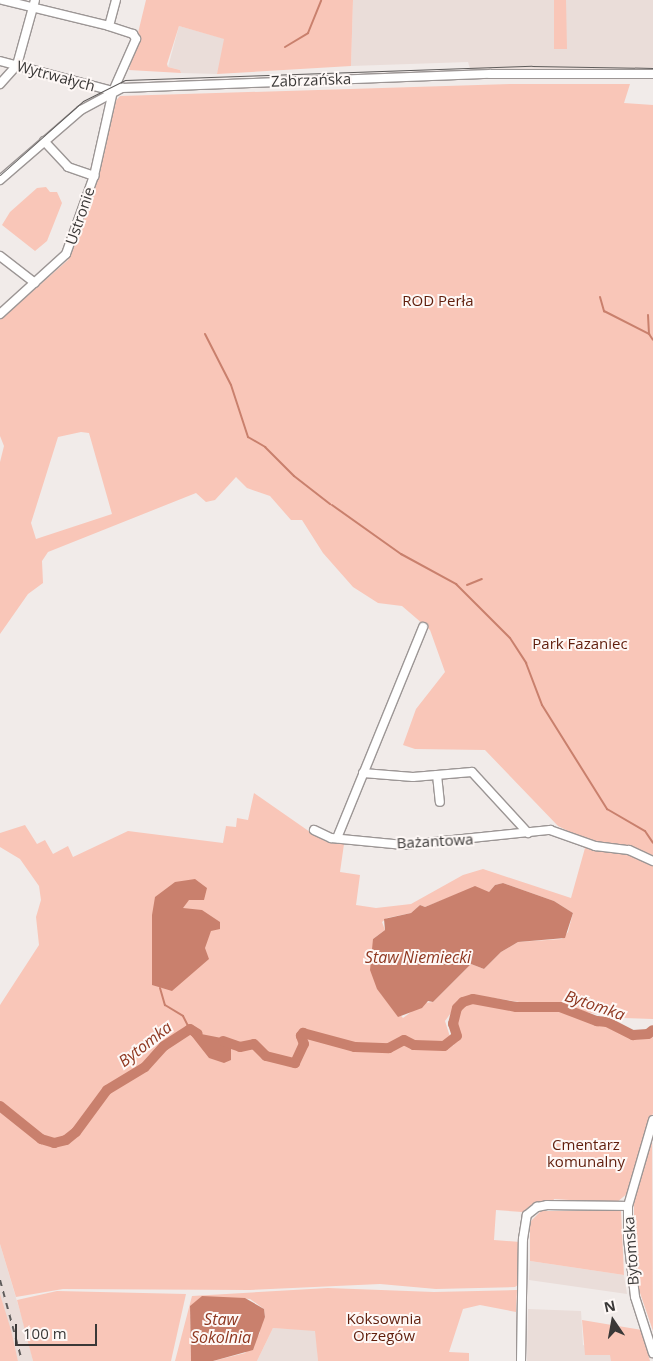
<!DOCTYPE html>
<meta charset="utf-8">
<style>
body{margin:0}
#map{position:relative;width:653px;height:1361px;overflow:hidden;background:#f1ebe9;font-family:"Open Sans",sans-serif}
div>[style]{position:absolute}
.built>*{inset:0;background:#eaddd9}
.green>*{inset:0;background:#f9c6b8}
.water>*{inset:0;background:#c9806d}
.stream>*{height:2px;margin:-1px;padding:0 1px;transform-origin:1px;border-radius:1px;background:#c9806d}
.river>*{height:10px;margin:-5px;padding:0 5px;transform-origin:5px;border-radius:5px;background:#c9806d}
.roads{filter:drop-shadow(1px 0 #9c9695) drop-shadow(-1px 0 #9c9695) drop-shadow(0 1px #9c9695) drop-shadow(0 -1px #9c9695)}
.minor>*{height:8px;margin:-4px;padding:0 4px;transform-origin:4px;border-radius:4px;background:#fff}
.tram>*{height:1px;margin:-0.5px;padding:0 0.5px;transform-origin:0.5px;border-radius:0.5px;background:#605d5c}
.rail>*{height:2px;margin-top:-1px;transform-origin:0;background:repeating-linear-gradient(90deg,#605d5c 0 6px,transparent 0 12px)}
span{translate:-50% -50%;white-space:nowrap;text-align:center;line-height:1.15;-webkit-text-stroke:4px #fef8f6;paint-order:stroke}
.street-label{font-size:15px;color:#3a3837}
.park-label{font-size:15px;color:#601e0c}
.water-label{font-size:16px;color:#8f3720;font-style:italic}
.north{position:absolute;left:588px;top:1296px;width:50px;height:50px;-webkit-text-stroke:4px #fef8f6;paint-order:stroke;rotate:348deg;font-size:14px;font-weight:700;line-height:20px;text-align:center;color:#3a3837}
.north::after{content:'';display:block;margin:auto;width:18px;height:22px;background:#3a3837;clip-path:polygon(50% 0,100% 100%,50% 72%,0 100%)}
.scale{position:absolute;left:15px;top:1324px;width:82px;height:22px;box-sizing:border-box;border:2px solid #3a3837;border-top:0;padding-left:6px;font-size:15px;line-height:18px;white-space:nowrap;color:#3a3837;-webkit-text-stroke:4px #fef8f6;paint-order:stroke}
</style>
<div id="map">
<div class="built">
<i style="clip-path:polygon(353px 0,653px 0,653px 74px,472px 75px,468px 62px,351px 66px)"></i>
<i style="clip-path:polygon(179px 26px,229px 40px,217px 74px,181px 73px,180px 70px,168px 67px)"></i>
<i style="clip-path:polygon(0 1244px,28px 1338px,33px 1361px,18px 1361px,0 1294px)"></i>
<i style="clip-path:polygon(530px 1261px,624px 1275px,627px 1294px,529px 1280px)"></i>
<i style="clip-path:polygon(528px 1309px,581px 1311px,583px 1345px,611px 1355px,611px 1361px,527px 1361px)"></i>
<i style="clip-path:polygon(273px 1328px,316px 1330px,318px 1361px,257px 1361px)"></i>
</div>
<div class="green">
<i style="clip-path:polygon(146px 0,353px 0,351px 66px,217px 74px,224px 39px,179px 26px,167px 64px,168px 67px,180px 70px,181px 73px,129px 70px)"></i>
<i style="clip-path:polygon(554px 0,566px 0,567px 49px,554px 49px)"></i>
<i style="clip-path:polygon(evenodd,510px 84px,630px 84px,624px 103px,653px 105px,653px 1019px,624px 1018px,487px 997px,462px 998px,445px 1021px,453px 1046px,460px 1034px,455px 1024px,456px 1016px,462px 1005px,473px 1000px,515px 1009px,560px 1008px,609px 1025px,631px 1037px,653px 1033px,653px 1113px,629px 1192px,616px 1203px,554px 1199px,553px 1202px,540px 1203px,529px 1208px,521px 1223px,522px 1212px,496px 1210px,494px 1240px,520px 1242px,519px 1284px,515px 1287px,436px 1289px,380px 1284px,250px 1290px,63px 1289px,16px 1297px,0 1244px,0 1005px,39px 945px,36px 917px,41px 900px,39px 886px,20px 859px,0 847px,0 833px,25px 825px,37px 844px,45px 840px,53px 854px,68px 846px,73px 857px,128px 831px,223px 843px,226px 826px,236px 827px,237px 818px,248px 820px,254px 793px,310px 832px,325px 841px,344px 844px,340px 872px,360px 875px,356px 905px,376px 908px,411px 904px,463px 875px,483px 869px,571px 898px,585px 848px,574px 843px,578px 836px,558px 826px,485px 750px,415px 749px,403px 745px,416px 709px,445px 672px,430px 630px,402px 606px,378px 603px,353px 587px,323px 553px,302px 520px,291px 520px,270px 496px,247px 488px,236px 477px,215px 500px,206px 502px,196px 493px,48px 552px,42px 561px,43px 583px,28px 594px,0 634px,0 462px,4px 446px,0 436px,0 320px,68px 260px,93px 189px,115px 102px,120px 96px,510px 84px,81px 432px,89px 433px,112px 514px,36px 539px,31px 523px,58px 437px,81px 432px,510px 84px,503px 883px,554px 901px,573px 913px,568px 932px,562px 939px,518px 942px,501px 952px,484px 969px,471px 964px,433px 1002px,423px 1003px,403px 1018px,381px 994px,373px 951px,373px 939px,385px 930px,382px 922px,387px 918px,411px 913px,420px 905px,425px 907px,465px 891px,489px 892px,495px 885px,503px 883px)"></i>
<i style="clip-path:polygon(46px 187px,50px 192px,57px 192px,62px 203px,47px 241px,35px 251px,2px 225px,10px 212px,37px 188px)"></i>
<i style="clip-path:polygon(653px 1126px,652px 1138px,653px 1331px,639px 1290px,634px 1215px,634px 1200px)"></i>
<i style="clip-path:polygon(541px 1211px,621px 1211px,624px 1275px,530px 1261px,530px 1222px)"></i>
<i style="clip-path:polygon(328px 1288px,434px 1292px,517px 1290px,516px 1312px,480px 1305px,463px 1309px,449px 1352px,469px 1353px,469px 1361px,318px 1361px,315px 1331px,273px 1328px,257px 1361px,213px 1361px,245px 1353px,260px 1333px,260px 1325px,265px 1317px,264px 1309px,250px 1299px,239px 1298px,190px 1306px,191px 1361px,175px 1361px,192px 1296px)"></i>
<i style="clip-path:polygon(57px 1291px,186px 1294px,171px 1361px,33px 1361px,17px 1300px)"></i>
<i style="clip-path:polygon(0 1294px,11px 1330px,18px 1361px,0 1361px)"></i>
<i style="clip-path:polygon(582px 1320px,642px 1330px,650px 1361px,611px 1361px,610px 1355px,585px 1355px)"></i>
</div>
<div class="water">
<i style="clip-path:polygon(195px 879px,207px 888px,204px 900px,189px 900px,183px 908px,202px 910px,220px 922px,220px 929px,211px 931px,205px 948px,209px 959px,172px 991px,152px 985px,152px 915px,155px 897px,175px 882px)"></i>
<i style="clip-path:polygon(503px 883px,554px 901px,573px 913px,565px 938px,518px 942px,501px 952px,484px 969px,471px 964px,433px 1002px,428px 1001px,422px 1008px,398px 1017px,377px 989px,370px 970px,373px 939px,385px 930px,384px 919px,411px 913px,420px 905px,425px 907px,475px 886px,489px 892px,495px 885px)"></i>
<i style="clip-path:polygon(189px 1026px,201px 1034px,237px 1041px,235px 1048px,231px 1048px,231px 1060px,224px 1063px,209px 1058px,187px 1030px)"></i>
<i style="clip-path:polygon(202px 1296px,245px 1298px,264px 1309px,265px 1317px,253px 1350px,213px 1361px,191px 1361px,190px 1306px)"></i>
</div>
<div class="stream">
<i style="left:285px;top:47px;width:27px;rotate:-31deg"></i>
<i style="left:308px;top:33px;width:35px;rotate:-68deg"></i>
<i style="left:600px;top:297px;width:15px;rotate:74deg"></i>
<i style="left:604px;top:311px;width:51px;rotate:27.1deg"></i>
<i style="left:648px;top:315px;width:19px;rotate:87deg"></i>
<i style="left:649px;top:334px;width:7px;rotate:56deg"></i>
<i style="left:205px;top:334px;width:57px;rotate:63deg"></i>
<i style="left:231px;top:385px;width:55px;rotate:71.9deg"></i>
<i style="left:248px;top:437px;width:20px;rotate:30deg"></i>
<i style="left:265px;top:447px;width:41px;rotate:45deg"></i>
<i style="left:294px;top:476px;width:46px;rotate:37.9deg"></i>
<i style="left:332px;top:505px;width:85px;rotate:35.4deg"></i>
<i style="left:401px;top:554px;width:63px;rotate:28.6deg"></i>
<i style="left:456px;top:584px;width:76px;rotate:45deg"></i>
<i style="left:510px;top:638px;width:30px;rotate:57deg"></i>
<i style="left:526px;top:663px;width:45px;rotate:69.1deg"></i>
<i style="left:542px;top:705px;width:123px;rotate:58deg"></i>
<i style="left:607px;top:809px;width:44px;rotate:30.1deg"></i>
<i style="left:645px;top:831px;width:14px;rotate:56deg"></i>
<i style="left:467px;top:585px;width:16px;rotate:-22deg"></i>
<i style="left:160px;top:988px;width:18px;rotate:74deg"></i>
<i style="left:165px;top:1005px;width:21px;rotate:31deg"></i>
<i style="left:183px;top:1016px;width:13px;rotate:63deg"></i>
</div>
<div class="river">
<i style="left:223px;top:1041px;width:18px;rotate:19deg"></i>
<i style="left:240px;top:1047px;width:14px;rotate:-12deg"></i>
<i style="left:254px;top:1044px;width:17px;rotate:45deg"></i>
<i style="left:266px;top:1056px;width:30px;rotate:14deg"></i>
<i style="left:295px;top:1063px;width:21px;rotate:-65deg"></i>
<i style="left:304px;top:1044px;width:9px;rotate:-111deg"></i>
<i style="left:301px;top:1036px;width:4px;rotate:-56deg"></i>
<i style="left:303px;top:1033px;width:54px;rotate:15.1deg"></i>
<i style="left:355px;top:1047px;width:34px;rotate:2deg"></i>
<i style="left:389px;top:1048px;width:17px;rotate:-28deg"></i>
<i style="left:404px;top:1040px;width:11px;rotate:27deg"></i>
<i style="left:414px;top:1045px;width:30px;rotate:2deg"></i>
<i style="left:444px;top:1046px;width:16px;rotate:-38deg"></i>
<i style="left:457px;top:1036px;width:13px;rotate:-108deg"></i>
<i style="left:453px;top:1024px;width:16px;rotate:-76deg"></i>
<i style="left:457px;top:1008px;width:8px;rotate:-45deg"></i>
<i style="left:463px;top:1002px;width:10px;rotate:-17deg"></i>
<i style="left:473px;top:999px;width:44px;rotate:10.5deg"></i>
<i style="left:516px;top:1007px;width:44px"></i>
<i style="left:560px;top:1007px;width:40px;rotate:21deg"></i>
<i style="left:597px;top:1021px;width:10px;rotate:6deg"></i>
<i style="left:607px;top:1022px;width:29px;rotate:27deg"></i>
<i style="left:633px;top:1035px;width:15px;rotate:-4deg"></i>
<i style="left:648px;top:1034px;width:6px;rotate:-39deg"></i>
<i style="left:0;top:1106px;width:53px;rotate:38.8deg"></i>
<i style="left:41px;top:1139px;width:14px;rotate:17deg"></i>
<i style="left:54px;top:1143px;width:12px;rotate:-14deg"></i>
<i style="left:66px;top:1140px;width:13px;rotate:-39deg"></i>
<i style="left:76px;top:1132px;width:52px;rotate:-53.6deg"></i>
<i style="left:107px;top:1090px;width:44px;rotate:-31.2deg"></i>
<i style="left:145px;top:1067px;width:28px;rotate:-48deg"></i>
<i style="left:164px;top:1046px;width:31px;rotate:-33deg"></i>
<i style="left:190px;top:1029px;width:9px;rotate:32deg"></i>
</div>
<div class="roads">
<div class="minor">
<i style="left:109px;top:26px;width:27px;rotate:-75deg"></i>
<i style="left:0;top:61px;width:117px;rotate:14.9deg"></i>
<i style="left:0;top:84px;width:25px;rotate:-48deg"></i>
<i style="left:17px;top:65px;width:67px;rotate:-74.5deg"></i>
<i style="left:44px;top:141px;width:35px;rotate:47deg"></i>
<i style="left:68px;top:167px;width:28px;rotate:19deg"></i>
<i style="left:0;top:180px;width:107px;rotate:-40.8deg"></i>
<i style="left:81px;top:110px;width:47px;rotate:-28.2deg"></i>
<i style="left:122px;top:88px;width:368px;rotate:-2.2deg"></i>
<i style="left:490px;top:74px;width:163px"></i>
<i style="left:0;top:256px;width:44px;rotate:37.6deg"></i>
<i style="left:0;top:314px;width:89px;rotate:-42.3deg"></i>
<i style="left:66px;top:254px;width:83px;rotate:-70.3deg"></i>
<i style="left:94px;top:176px;width:87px;rotate:-77.4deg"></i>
<i style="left:113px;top:91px;width:57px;rotate:-66.1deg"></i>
<i style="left:136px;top:39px;width:6px;rotate:-121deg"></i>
<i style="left:133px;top:34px;width:25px;rotate:-162deg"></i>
<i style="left:109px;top:26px;width:110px;rotate:-166.3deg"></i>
<i style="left:363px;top:773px;width:50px;rotate:4.6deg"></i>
<i style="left:413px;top:777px;width:59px;rotate:-4.8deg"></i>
<i style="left:472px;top:772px;width:83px;rotate:47.4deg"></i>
<i style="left:437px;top:775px;width:27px;rotate:84deg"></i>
<i style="left:314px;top:830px;width:19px;rotate:25deg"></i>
<i style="left:331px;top:838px;width:73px;rotate:5.5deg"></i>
<i style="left:404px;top:845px;width:147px;rotate:-5.9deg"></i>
<i style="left:550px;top:830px;width:48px;rotate:19.6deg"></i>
<i style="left:595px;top:846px;width:34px;rotate:7deg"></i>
<i style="left:629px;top:850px;width:26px;rotate:25deg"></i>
<i style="left:337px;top:838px;width:228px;rotate:-67.8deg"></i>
<i style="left:653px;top:1120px;width:90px;rotate:106.2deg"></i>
<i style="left:628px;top:1206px;width:32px;rotate:90deg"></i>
<i style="left:628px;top:1238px;width:59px;rotate:83.2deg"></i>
<i style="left:635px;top:1297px;width:59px;rotate:72.2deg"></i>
<i style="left:521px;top:1361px;width:122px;rotate:-89.1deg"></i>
<i style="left:523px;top:1239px;width:24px;rotate:-81deg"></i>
<i style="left:527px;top:1215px;width:13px;rotate:-39deg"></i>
<i style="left:537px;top:1207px;width:10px;rotate:-11deg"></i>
<i style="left:547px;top:1205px;width:81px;rotate:0.7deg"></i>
</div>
</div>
<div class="tram">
<i style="left:0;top:175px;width:111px;rotate:-41.7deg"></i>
<i style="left:83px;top:101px;width:47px;rotate:-26.6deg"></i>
<i style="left:125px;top:80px;width:407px;rotate:-2deg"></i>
<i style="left:532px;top:66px;width:121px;rotate:0.9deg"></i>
</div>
<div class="rail">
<i style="left:0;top:1280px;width:84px;rotate:74.8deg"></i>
</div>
<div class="street-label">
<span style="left:56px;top:76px;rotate:15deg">Wytrwałych</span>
<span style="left:311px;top:80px;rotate:-2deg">Zabrzańska</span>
<span style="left:80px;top:216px;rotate:-71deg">Ustronie</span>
<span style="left:435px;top:841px;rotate:-3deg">Bażantowa</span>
<span style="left:631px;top:1251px;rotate:-94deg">Bytomska</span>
</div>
<div class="park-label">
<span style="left:438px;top:301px">ROD Perła</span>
<span style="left:580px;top:644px">Park Fazaniec</span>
<span style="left:586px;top:1153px">Cmentarz<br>komunalny</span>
<span style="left:384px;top:1327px">Koksownia<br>Orzegów</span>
</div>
<div class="water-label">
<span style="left:418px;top:957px">Staw Niemiecki</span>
<span style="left:595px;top:1005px;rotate:19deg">Bytomka</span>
<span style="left:145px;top:1044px;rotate:-38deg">Bytomka</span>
<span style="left:221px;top:1328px">Staw<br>Sokolnia</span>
</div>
<div class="north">N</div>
<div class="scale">100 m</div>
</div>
